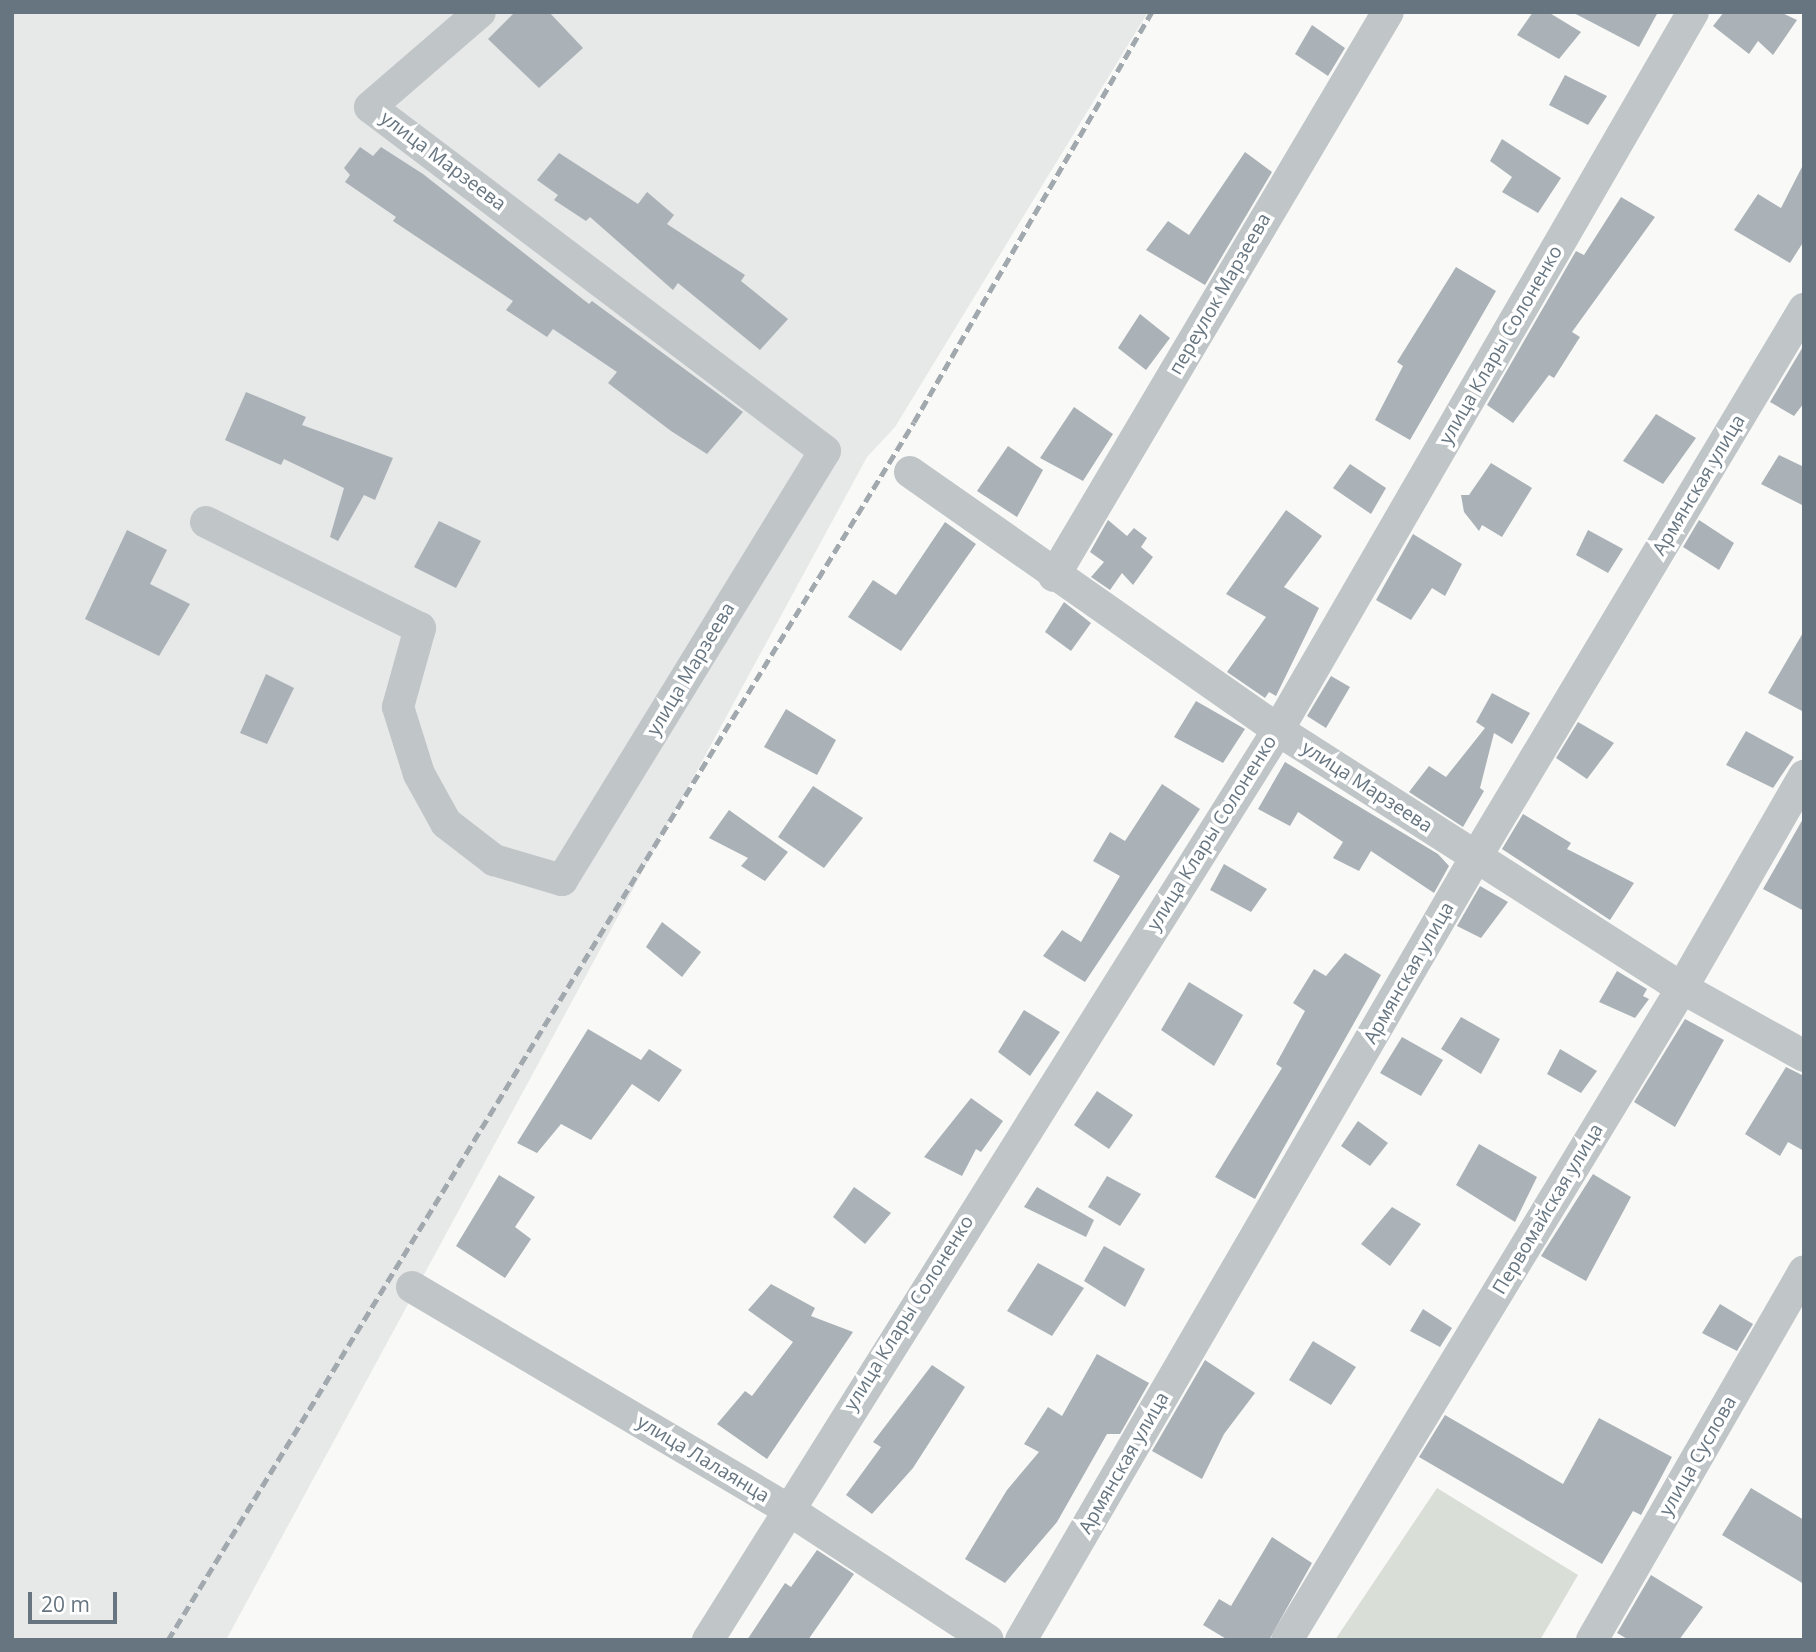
<!DOCTYPE html>
<meta charset="utf-8">
<style>
body{margin:0}
#map{position:relative;width:1816px;height:1652px;overflow:hidden;background:#f9f9f7;font-family:"Open Sans",sans-serif}
div>[style]{position:absolute}
.built>*{inset:0;background:#e7e8e8}
.green>*{inset:0;background:#d9ded6}
.building>*{inset:0;background:#aab2b7}
.minor>*{height:32px;margin:-16px;padding:0 16px;transform-origin:16px;border-radius:16px;background:#c0c5c8}
.rail>*{height:5px;margin-top:-2.5px;transform-origin:0;background:repeating-linear-gradient(90deg,#a2a9ae 0 10px,transparent 0 15px)}
span{translate:-50% -50%;white-space:nowrap;text-align:center;line-height:1.15;-webkit-text-stroke:7px #fff;paint-order:stroke}
.street-label{font-size:19px;color:#667580}
.frame{position:absolute;inset:0;border:14px solid #667580;pointer-events:none}
.scale{position:absolute;left:28px;top:1592px;width:89px;height:32px;box-sizing:border-box;border:4px solid #667580;border-top:0;padding-left:9px;font-size:21px;line-height:24px;white-space:nowrap;color:#667580;-webkit-text-stroke:5px #fff;paint-order:stroke}
</style>
<div id="map">
<div class="built">
<i style="clip-path:polygon(12px 12px,1148px 12px,895px 427px,867px 457px,226px 1640px,12px 1640px)"></i>
</div>
<div class="green">
<i style="clip-path:polygon(1437px 1488px,1578px 1575px,1540px 1640px,1335px 1640px)"></i>
</div>
<div class="building">
<i style="clip-path:polygon(515px 12px,549px 12px,583px 48px,539px 88px,488px 39px)"></i>
<i style="clip-path:polygon(1533px 12px,1548px 12px,1581px 32px,1559px 59px,1517px 35px)"></i>
<i style="clip-path:polygon(1572px 12px,1658px 12px,1639px 47px)"></i>
<i style="clip-path:polygon(1724px 12px,1780px 12px,1797px 20px,1773px 55px,1758px 41px,1749px 54px,1713px 26px)"></i>
<i style="clip-path:polygon(1312px 25px,1345px 48px,1328px 76px,1295px 54px)"></i>
<i style="clip-path:polygon(1565px 75px,1607px 96px,1588px 125px,1549px 105px)"></i>
<i style="clip-path:polygon(1502px 139px,1561px 178px,1538px 213px,1502px 192px,1512px 177px,1490px 161px)"></i>
<i style="clip-path:polygon(360px 147px,373px 156px,381px 147px,423px 174px,589px 304px,592px 301px,743px 412px,707px 454px,671px 431px,608px 383px,617px 372px,553px 329px,547px 337px,506px 310px,513px 301px,393px 221px,396px 217px,345px 182px,350px 175px,344px 168px)"></i>
<i style="clip-path:polygon(1245px 152px,1272px 172px,1205px 285px,1146px 250px,1168px 221px,1189px 235px)"></i>
<i style="clip-path:polygon(559px 153px,638px 204px,647px 192px,674px 215px,667px 224px,745px 275px,741px 281px,788px 319px,760px 350px,678px 283px,673px 290px,590px 217px,586px 221px,554px 200px,558px 195px,537px 180px)"></i>
<i style="clip-path:polygon(1804px 163px,1804px 241px,1790px 263px,1734px 230px,1758px 194px,1781px 208px)"></i>
<i style="clip-path:polygon(1621px 197px,1655px 217px,1572px 332px,1580px 337px,1554px 378px,1549px 375px,1513px 423px,1487px 405px,1576px 251px,1584px 255px)"></i>
<i style="clip-path:polygon(1456px 267px,1496px 291px,1410px 440px,1375px 420px,1403px 366px,1397px 362px)"></i>
<i style="clip-path:polygon(1140px 314px,1170px 338px,1146px 370px,1118px 348px)"></i>
<i style="clip-path:polygon(1804px 345px,1804px 403px,1794px 416px,1770px 402px)"></i>
<i style="clip-path:polygon(246px 392px,306px 417px,302px 425px,393px 458px,375px 500px,364px 495px,338px 541px,330px 537px,344px 488px,284px 459px,281px 465px,225px 440px)"></i>
<i style="clip-path:polygon(1074px 407px,1113px 434px,1083px 481px,1040px 458px)"></i>
<i style="clip-path:polygon(1656px 414px,1696px 438px,1663px 484px,1623px 461px)"></i>
<i style="clip-path:polygon(1008px 446px,1043px 470px,1017px 517px,977px 491px)"></i>
<i style="clip-path:polygon(1779px 455px,1804px 467px,1804px 506px,1761px 484px)"></i>
<i style="clip-path:polygon(1491px 463px,1532px 488px,1502px 537px,1482px 525px,1479px 531px,1464px 512px,1461px 495px,1469px 495px)"></i>
<i style="clip-path:polygon(1350px 464px,1386px 488px,1371px 514px,1333px 488px)"></i>
<i style="clip-path:polygon(1286px 510px,1322px 536px,1284px 587px,1319px 608px,1276px 696px,1269px 692px,1265px 698px,1227px 672px,1266px 617px,1226px 594px)"></i>
<i style="clip-path:polygon(1108px 520px,1127px 536px,1134px 528px,1147px 538px,1141px 547px,1153px 557px,1133px 585px,1122px 573px,1110px 590px,1091px 577px,1104px 562px,1090px 552px)"></i>
<i style="clip-path:polygon(1699px 520px,1734px 543px,1719px 570px,1683px 547px)"></i>
<i style="clip-path:polygon(439px 521px,481px 541px,456px 588px,414px 567px)"></i>
<i style="clip-path:polygon(945px 522px,976px 544px,901px 651px,848px 617px,873px 580px,896px 595px)"></i>
<i style="clip-path:polygon(127px 530px,167px 550px,150px 584px,190px 604px,159px 656px,85px 619px)"></i>
<i style="clip-path:polygon(1588px 530px,1623px 549px,1608px 573px,1576px 555px)"></i>
<i style="clip-path:polygon(1413px 534px,1462px 564px,1445px 596px,1432px 588px,1411px 620px,1376px 600px)"></i>
<i style="clip-path:polygon(1064px 602px,1091px 623px,1071px 651px,1045px 632px)"></i>
<i style="clip-path:polygon(1804px 631px,1804px 712px,1768px 693px)"></i>
<i style="clip-path:polygon(266px 674px,294px 688px,267px 744px,240px 733px)"></i>
<i style="clip-path:polygon(1331px 676px,1350px 687px,1326px 728px,1307px 716px)"></i>
<i style="clip-path:polygon(1492px 693px,1530px 713px,1512px 744px,1494px 733px,1480px 788px,1484px 791px,1463px 827px,1409px 792px,1429px 766px,1446px 777px,1485px 728px,1476px 722px)"></i>
<i style="clip-path:polygon(1196px 701px,1245px 729px,1223px 763px,1174px 737px)"></i>
<i style="clip-path:polygon(786px 709px,836px 740px,817px 775px,764px 747px)"></i>
<i style="clip-path:polygon(1578px 722px,1614px 743px,1587px 779px,1556px 758px)"></i>
<i style="clip-path:polygon(1746px 731px,1794px 757px,1773px 788px,1726px 765px)"></i>
<i style="clip-path:polygon(1285px 762px,1438px 854px,1449px 866px,1434px 893px,1371px 851px,1359px 871px,1333px 858px,1343px 842px,1298px 812px,1290px 826px,1258px 809px)"></i>
<i style="clip-path:polygon(1162px 784px,1200px 809px,1085px 982px,1043px 956px,1062px 930px,1081px 942px,1120px 876px,1093px 861px,1110px 832px,1125px 841px)"></i>
<i style="clip-path:polygon(813px 786px,863px 818px,824px 868px,778px 837px)"></i>
<i style="clip-path:polygon(729px 810px,788px 852px,765px 881px,741px 866px,748px 858px,709px 838px)"></i>
<i style="clip-path:polygon(1523px 814px,1571px 843px,1567px 849px,1634px 883px,1610px 920px,1502px 849px)"></i>
<i style="clip-path:polygon(1804px 817px,1804px 911px,1763px 889px)"></i>
<i style="clip-path:polygon(1224px 864px,1267px 889px,1251px 912px,1210px 890px)"></i>
<i style="clip-path:polygon(1480px 886px,1508px 902px,1481px 938px,1457px 926px)"></i>
<i style="clip-path:polygon(662px 922px,701px 952px,682px 977px,646px 947px)"></i>
<i style="clip-path:polygon(1345px 953px,1381px 975px,1255px 1199px,1215px 1177px,1282px 1068px,1276px 1064px,1305px 1011px,1293px 1003px,1314px 969px,1326px 976px)"></i>
<i style="clip-path:polygon(1617px 971px,1647px 989px,1643px 996px,1649px 999px,1635px 1018px,1599px 1002px)"></i>
<i style="clip-path:polygon(1189px 982px,1243px 1015px,1214px 1066px,1161px 1030px)"></i>
<i style="clip-path:polygon(1024px 1010px,1060px 1032px,1030px 1076px,998px 1052px)"></i>
<i style="clip-path:polygon(1461px 1017px,1500px 1039px,1481px 1074px,1441px 1049px)"></i>
<i style="clip-path:polygon(1685px 1019px,1724px 1040px,1675px 1127px,1634px 1102px)"></i>
<i style="clip-path:polygon(588px 1029px,641px 1060px,649px 1049px,682px 1070px,659px 1102px,632px 1084px,591px 1140px,561px 1124px,537px 1153px,517px 1143px)"></i>
<i style="clip-path:polygon(1402px 1037px,1443px 1060px,1421px 1096px,1380px 1073px)"></i>
<i style="clip-path:polygon(1560px 1049px,1597px 1071px,1581px 1093px,1547px 1074px)"></i>
<i style="clip-path:polygon(1786px 1067px,1804px 1076px,1804px 1151px,1788px 1142px,1780px 1156px,1745px 1134px)"></i>
<i style="clip-path:polygon(1097px 1091px,1133px 1115px,1109px 1149px,1074px 1125px)"></i>
<i style="clip-path:polygon(971px 1098px,1003px 1121px,981px 1152px,976px 1149px,962px 1176px,924px 1157px)"></i>
<i style="clip-path:polygon(1358px 1121px,1388px 1143px,1370px 1166px,1341px 1146px)"></i>
<i style="clip-path:polygon(1479px 1144px,1537px 1177px,1515px 1222px,1456px 1185px)"></i>
<i style="clip-path:polygon(1593px 1174px,1631px 1197px,1586px 1281px,1541px 1256px)"></i>
<i style="clip-path:polygon(499px 1175px,535px 1197px,515px 1227px,531px 1239px,505px 1278px,456px 1246px)"></i>
<i style="clip-path:polygon(1107px 1176px,1141px 1194px,1120px 1226px,1088px 1207px)"></i>
<i style="clip-path:polygon(854px 1187px,891px 1213px,865px 1244px,833px 1217px)"></i>
<i style="clip-path:polygon(1037px 1187px,1094px 1220px,1086px 1237px,1024px 1207px)"></i>
<i style="clip-path:polygon(1392px 1207px,1421px 1224px,1390px 1266px,1361px 1244px)"></i>
<i style="clip-path:polygon(1104px 1246px,1145px 1269px,1125px 1307px,1084px 1281px)"></i>
<i style="clip-path:polygon(1038px 1263px,1084px 1288px,1052px 1336px,1007px 1311px)"></i>
<i style="clip-path:polygon(771px 1284px,815px 1308px,811px 1316px,853px 1332px,767px 1459px,717px 1424px,745px 1391px,752px 1396px,793px 1342px,748px 1310px)"></i>
<i style="clip-path:polygon(1720px 1304px,1753px 1324px,1737px 1351px,1702px 1333px)"></i>
<i style="clip-path:polygon(1423px 1309px,1452px 1328px,1440px 1347px,1410px 1331px)"></i>
<i style="clip-path:polygon(1313px 1341px,1356px 1367px,1331px 1405px,1289px 1380px)"></i>
<i style="clip-path:polygon(1097px 1354px,1149px 1383px,1120px 1434px,1107px 1434px,1057px 1522px,1005px 1583px,965px 1559px,1007px 1490px,1039px 1452px,1024px 1444px,1048px 1407px,1062px 1416px)"></i>
<i style="clip-path:polygon(1205px 1360px,1255px 1393px,1224px 1434px,1202px 1479px,1152px 1451px)"></i>
<i style="clip-path:polygon(932px 1365px,965px 1387px,913px 1468px,872px 1514px,846px 1495px,881px 1447px,873px 1442px)"></i>
<i style="clip-path:polygon(1445px 1415px,1563px 1484px,1599px 1418px,1672px 1457px,1641px 1515px,1633px 1511px,1602px 1564px,1419px 1457px)"></i>
<i style="clip-path:polygon(1751px 1488px,1804px 1520px,1804px 1584px,1722px 1535px)"></i>
<i style="clip-path:polygon(1272px 1537px,1312px 1563px,1269px 1640px,1228px 1640px,1203px 1625px,1219px 1599px,1231px 1606px)"></i>
<i style="clip-path:polygon(817px 1550px,854px 1574px,808px 1640px,747px 1640px,785px 1583px,791px 1587px)"></i>
<i style="clip-path:polygon(1651px 1575px,1703px 1607px,1679px 1640px,1629px 1640px,1617px 1633px)"></i>
</div>
<div class="minor">
<i style="left:910px;top:472px;width:449px;rotate:35deg"></i>
<i style="left:1278px;top:730px;width:479px;rotate:32.6deg"></i>
<i style="left:1682px;top:988px;width:140px;rotate:29.1deg"></i>
<i style="left:206px;top:522px;width:239px;rotate:26.4deg"></i>
<i style="left:420px;top:628px;width:82px;rotate:105.6deg"></i>
<i style="left:398px;top:707px;width:70px;rotate:72.6deg"></i>
<i style="left:419px;top:774px;width:56px;rotate:61.1deg"></i>
<i style="left:446px;top:823px;width:61px;rotate:37.6deg"></i>
<i style="left:494px;top:860px;width:71px;rotate:16.4deg"></i>
<i style="left:562px;top:880px;width:503px;rotate:-58.49deg"></i>
<i style="left:825px;top:451px;width:570px;rotate:-142.91deg"></i>
<i style="left:370px;top:107px;width:145px;rotate:-40.8deg"></i>
<i style="left:1054px;top:576px;width:655px;rotate:-59.37deg"></i>
<i style="left:412px;top:1287px;width:434px;rotate:30.6deg"></i>
<i style="left:786px;top:1508px;width:241px;rotate:33.2deg"></i>
<i style="left:708px;top:1640px;width:1074px;rotate:-57.94deg"></i>
<i style="left:1278px;top:730px;width:829px;rotate:-59.97deg"></i>
<i style="left:1021px;top:1640px;width:906px;rotate:-59.84deg"></i>
<i style="left:1476px;top:857px;width:639px;rotate:-59.1deg"></i>
<i style="left:1287px;top:1640px;width:762px;rotate:-58.79deg"></i>
<i style="left:1682px;top:988px;width:245px;rotate:-60.1deg"></i>
<i style="left:1592px;top:1640px;width:425px;rotate:-60.1deg"></i>
</div>
<div class="rail">
<i style="left:168px;top:1640px;width:1428px;rotate:-58.51deg"></i>
<i style="left:914px;top:422px;width:474px;rotate:-59.9deg"></i>
</div>
<div class="street-label">
<span style="left:443px;top:161px;rotate:37deg">улица Марзеева</span>
<span style="left:1220px;top:294px;rotate:-60deg">переулок Марзеева</span>
<span style="left:1501px;top:345px;rotate:-60deg">улица Клары Солоненко</span>
<span style="left:1699px;top:485px;rotate:-59deg">Армянская улица</span>
<span style="left:691px;top:669px;rotate:-59deg">улица Марзеева</span>
<span style="left:1367px;top:787px;rotate:33deg">улица Марзеева</span>
<span style="left:1212px;top:833px;rotate:-58deg">улица Клары Солоненко</span>
<span style="left:1409px;top:973px;rotate:-60deg">Армянская улица</span>
<span style="left:1548px;top:1209px;rotate:-59deg">Первомайская улица</span>
<span style="left:909px;top:1313px;rotate:-58deg">улица Клары Солоненко</span>
<span style="left:1698px;top:1456px;rotate:-60deg">улица Суслова</span>
<span style="left:703px;top:1459px;rotate:31deg">улица Лалаянца</span>
<span style="left:1124px;top:1463px;rotate:-60deg">Армянская улица</span>
</div>
<div class="frame"></div>
<div class="scale">20 m</div>
</div>
